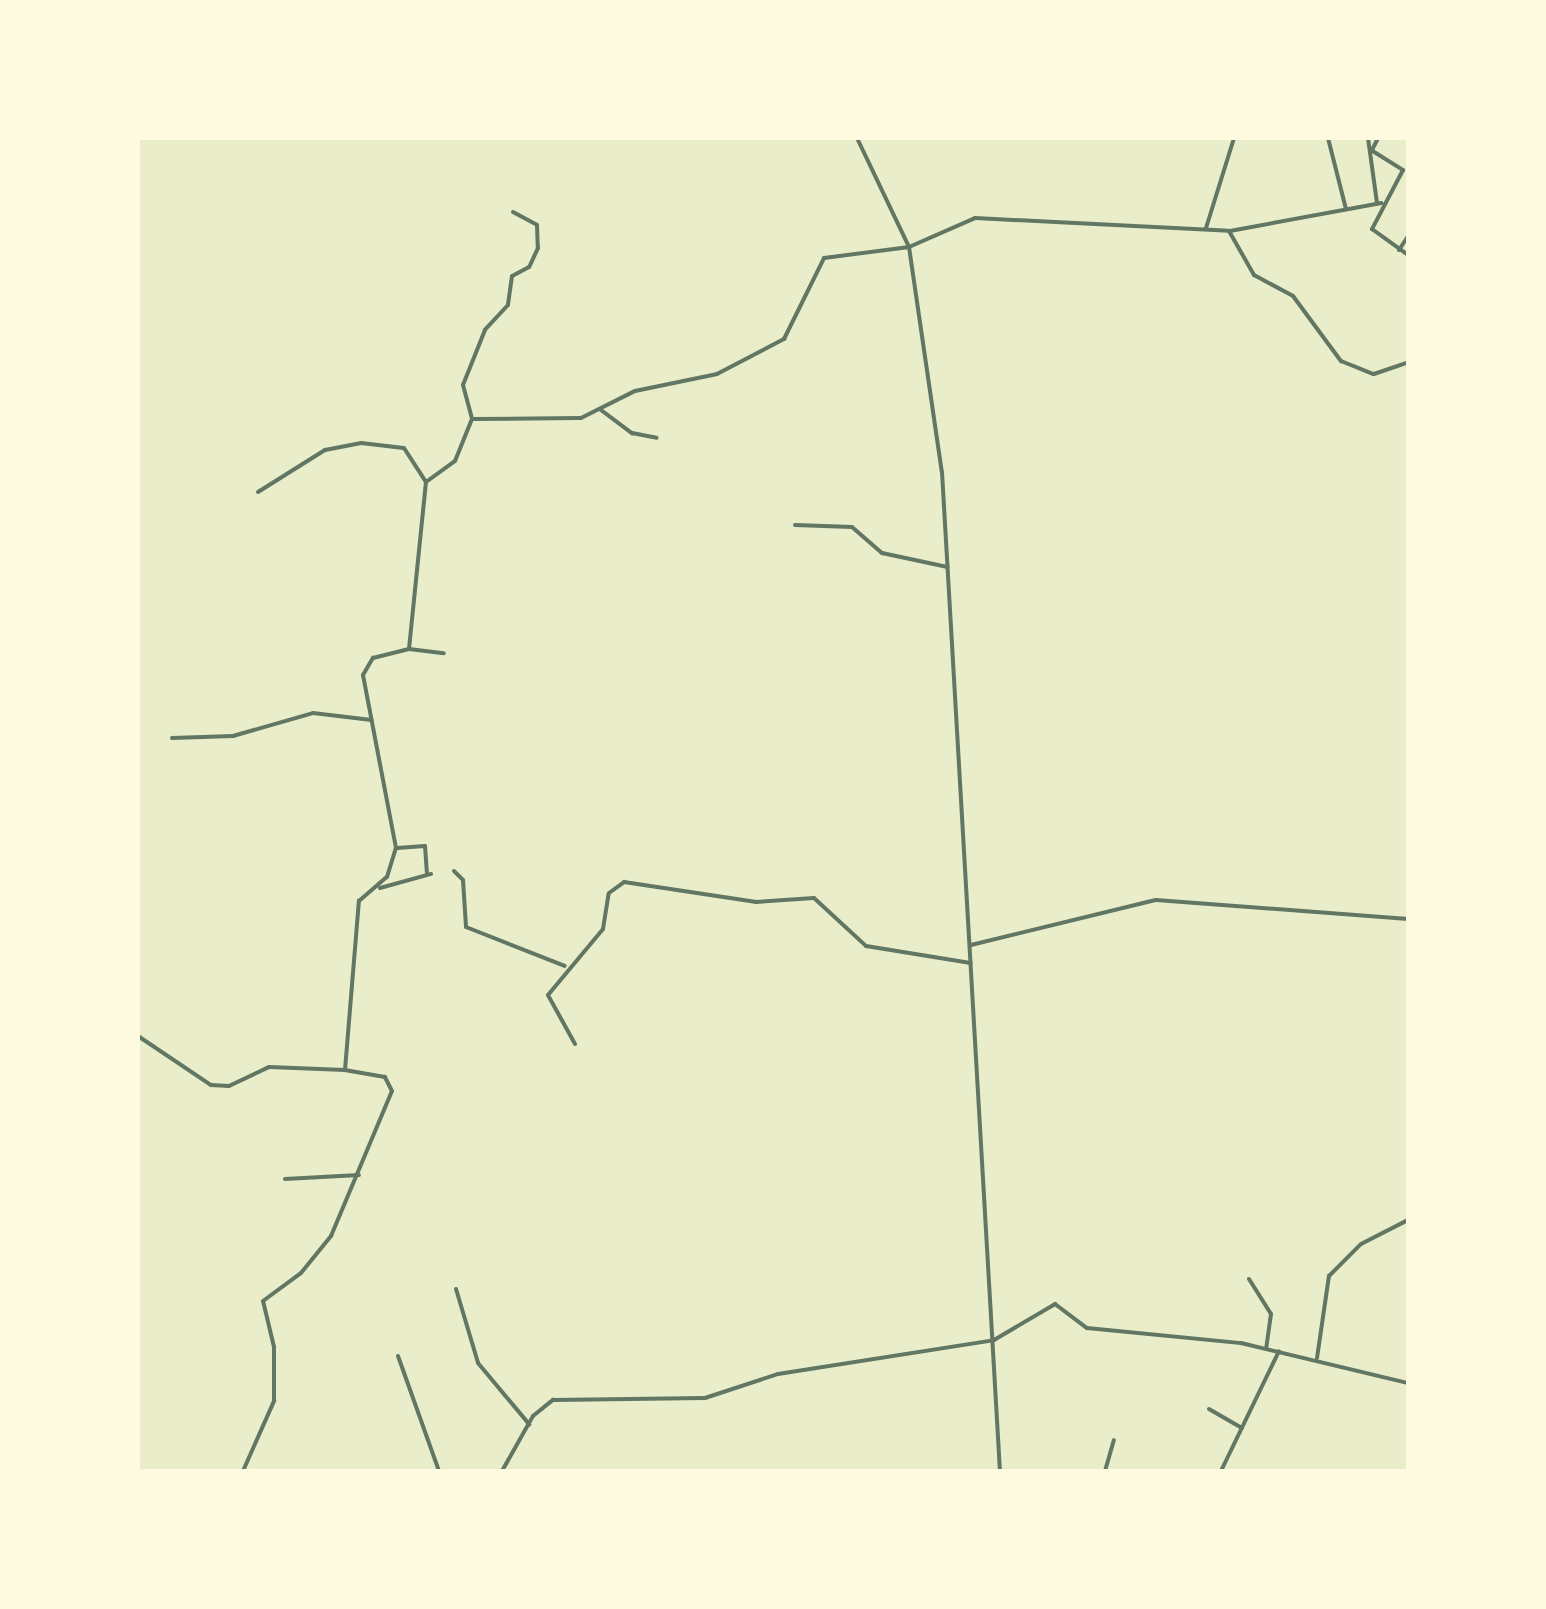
<!DOCTYPE html>
<style>
body{margin:0}
#map{position:relative;width:1546px;height:1609px;overflow:hidden;background:#e9edc9;font-family:"Fira Sans",sans-serif}
div>[style]{position:absolute}
.minor>*{height:4px;margin:-2px;padding:0 2px;transform-origin:2px;border-radius:2px;background:#617663}
.tertiary>*{height:4px;margin:-2px;padding:0 2px;transform-origin:2px;border-radius:2px;background:#617663}
span{translate:-50% -50%;white-space:nowrap;text-align:center;line-height:1.15;-webkit-text-stroke:6px #fefae0;paint-order:stroke}
.frame{position:absolute;inset:0;border:140px solid #fefae0;pointer-events:none}
</style>
<div id="map">
<div class="minor">
<i style="left:1328px;top:138px;width:73px;rotate:75.8deg"></i>
<i style="left:1368px;top:138px;width:66px;rotate:82.1deg"></i>
<i style="left:1371px;top:150px;width:38px;rotate:32deg"></i>
<i style="left:1403px;top:170px;width:67px;rotate:117.7deg"></i>
<i style="left:1372px;top:229px;width:44px;rotate:35.8deg"></i>
<i style="left:1372px;top:150px;width:13px;rotate:-63deg"></i>
<i style="left:1408px;top:161px;width:11px;rotate:90deg"></i>
<i style="left:513px;top:212px;width:27px;rotate:28deg"></i>
<i style="left:537px;top:225px;width:23px;rotate:88deg"></i>
<i style="left:538px;top:248px;width:21px;rotate:115deg"></i>
<i style="left:529px;top:267px;width:19px;rotate:152deg"></i>
<i style="left:512px;top:276px;width:29px;rotate:98deg"></i>
<i style="left:508px;top:305px;width:34px;rotate:133deg"></i>
<i style="left:485px;top:330px;width:59px;rotate:111.8deg"></i>
<i style="left:463px;top:385px;width:35px;rotate:75deg"></i>
<i style="left:472px;top:419px;width:109px;rotate:-0.5deg"></i>
<i style="left:581px;top:418px;width:60px;rotate:-26.6deg"></i>
<i style="left:635px;top:391px;width:84px;rotate:-11.7deg"></i>
<i style="left:717px;top:374px;width:76px;rotate:-27.6deg"></i>
<i style="left:784px;top:339px;width:90px;rotate:-63.7deg"></i>
<i style="left:824px;top:258px;width:86px;rotate:-7.4deg"></i>
<i style="left:909px;top:247px;width:72px;rotate:-23.7deg"></i>
<i style="left:975px;top:218px;width:254px;rotate:2.9deg"></i>
<i style="left:1229px;top:231px;width:51px;rotate:60.4deg"></i>
<i style="left:1254px;top:275px;width:44px;rotate:28.3deg"></i>
<i style="left:1293px;top:296px;width:81px;rotate:53.6deg"></i>
<i style="left:1341px;top:361px;width:35px;rotate:22deg"></i>
<i style="left:1374px;top:374px;width:36px;rotate:-19deg"></i>
<i style="left:1206px;top:228px;width:94px;rotate:-72.7deg"></i>
<i style="left:1230px;top:231px;width:154px;rotate:-10.5deg"></i>
<i style="left:1399px;top:250px;width:17px;rotate:-57deg"></i>
<i style="left:601px;top:410px;width:39px;rotate:37deg"></i>
<i style="left:632px;top:433px;width:25px;rotate:11deg"></i>
<i style="left:258px;top:492px;width:79px;rotate:-32.1deg"></i>
<i style="left:325px;top:450px;width:37px;rotate:-11deg"></i>
<i style="left:361px;top:443px;width:43px;rotate:6.6deg"></i>
<i style="left:404px;top:448px;width:40px;rotate:57.1deg"></i>
<i style="left:795px;top:525px;width:57px;rotate:2deg"></i>
<i style="left:852px;top:527px;width:40px;rotate:41deg"></i>
<i style="left:882px;top:553px;width:67px;rotate:12deg"></i>
<i style="left:409px;top:649px;width:35px;rotate:7deg"></i>
<i style="left:172px;top:738px;width:61px;rotate:-1.9deg"></i>
<i style="left:233px;top:736px;width:83px;rotate:-16deg"></i>
<i style="left:313px;top:713px;width:59px;rotate:6.8deg"></i>
<i style="left:397px;top:848px;width:28px;rotate:-4deg"></i>
<i style="left:425px;top:846px;width:28px;rotate:86deg"></i>
<i style="left:454px;top:871px;width:13px;rotate:45deg"></i>
<i style="left:463px;top:880px;width:47px;rotate:86.3deg"></i>
<i style="left:466px;top:927px;width:106px;rotate:21.5deg"></i>
<i style="left:380px;top:888px;width:53px;rotate:-15.4deg"></i>
<i style="left:971px;top:945px;width:190px;rotate:-13.7deg"></i>
<i style="left:1156px;top:900px;width:253px;rotate:4.3deg"></i>
<i style="left:138px;top:1036px;width:88px;rotate:33.9deg"></i>
<i style="left:211px;top:1085px;width:18px;rotate:3deg"></i>
<i style="left:229px;top:1086px;width:44px;rotate:-25.4deg"></i>
<i style="left:269px;top:1067px;width:76px;rotate:2.3deg"></i>
<i style="left:575px;top:1044px;width:56px;rotate:-118.9deg"></i>
<i style="left:548px;top:995px;width:86px;rotate:-50.2deg"></i>
<i style="left:603px;top:929px;width:36px;rotate:-81deg"></i>
<i style="left:609px;top:893px;width:19px;rotate:-36deg"></i>
<i style="left:624px;top:882px;width:134px;rotate:8.6deg"></i>
<i style="left:756px;top:902px;width:58px;rotate:-3.9deg"></i>
<i style="left:814px;top:898px;width:71px;rotate:42.7deg"></i>
<i style="left:866px;top:946px;width:106px;rotate:9.2deg"></i>
<i style="left:285px;top:1179px;width:74px;rotate:-3.1deg"></i>
<i style="left:1249px;top:1279px;width:41px;rotate:57.8deg"></i>
<i style="left:1271px;top:1314px;width:34px;rotate:98deg"></i>
<i style="left:456px;top:1289px;width:77px;rotate:73.4deg"></i>
<i style="left:478px;top:1363px;width:80px;rotate:50.1deg"></i>
<i style="left:398px;top:1356px;width:122px;rotate:70.4deg"></i>
<i style="left:1317px;top:1358px;width:83px;rotate:-81.7deg"></i>
<i style="left:1329px;top:1276px;width:45px;rotate:-45deg"></i>
<i style="left:1361px;top:1244px;width:53px;rotate:-27.1deg"></i>
<i style="left:1209px;top:1409px;width:38px;rotate:30deg"></i>
<i style="left:243px;top:1471px;width:77px;rotate:-66.1deg"></i>
<i style="left:274px;top:1401px;width:54px;rotate:-90deg"></i>
<i style="left:274px;top:1347px;width:47px;rotate:-103.4deg"></i>
<i style="left:263px;top:1301px;width:47px;rotate:-36.4deg"></i>
<i style="left:301px;top:1273px;width:48px;rotate:-51deg"></i>
<i style="left:331px;top:1236px;width:157px;rotate:-67.2deg"></i>
<i style="left:392px;top:1091px;width:16px;rotate:-117deg"></i>
<i style="left:385px;top:1077px;width:41px;rotate:-170.1deg"></i>
<i style="left:345px;top:1070px;width:170px;rotate:-85.3deg"></i>
<i style="left:359px;top:901px;width:37px;rotate:-41deg"></i>
<i style="left:387px;top:877px;width:30px;rotate:-73deg"></i>
<i style="left:396px;top:848px;width:176px;rotate:-100.8deg"></i>
<i style="left:363px;top:675px;width:20px;rotate:-60deg"></i>
<i style="left:373px;top:658px;width:37px;rotate:-14deg"></i>
<i style="left:409px;top:649px;width:168px;rotate:-84.2deg"></i>
<i style="left:426px;top:482px;width:36px;rotate:-36deg"></i>
<i style="left:455px;top:461px;width:45px;rotate:-68deg"></i>
<i style="left:502px;top:1471px;width:63px;rotate:-60.6deg"></i>
<i style="left:533px;top:1416px;width:26px;rotate:-39deg"></i>
<i style="left:553px;top:1400px;width:152px;rotate:-0.8deg"></i>
<i style="left:705px;top:1398px;width:77px;rotate:-18.2deg"></i>
<i style="left:778px;top:1374px;width:219px;rotate:-8.9deg"></i>
<i style="left:994px;top:1340px;width:71px;rotate:-30.5deg"></i>
<i style="left:1055px;top:1304px;width:40px;rotate:37deg"></i>
<i style="left:1087px;top:1328px;width:155px;rotate:5.6deg"></i>
<i style="left:1241px;top:1343px;width:172px;rotate:13.5deg"></i>
<i style="left:1105px;top:1471px;width:32px;rotate:-74deg"></i>
<i style="left:1221px;top:1471px;width:133px;rotate:-64.2deg"></i>
</div>
<div class="tertiary">
<i style="left:857px;top:138px;width:121px;rotate:64.5deg"></i>
<i style="left:909px;top:247px;width:227px;rotate:81.7deg"></i>
<i style="left:942px;top:472px;width:1001px;rotate:86.68deg"></i>
</div>
<div class="frame"></div>
</div>
